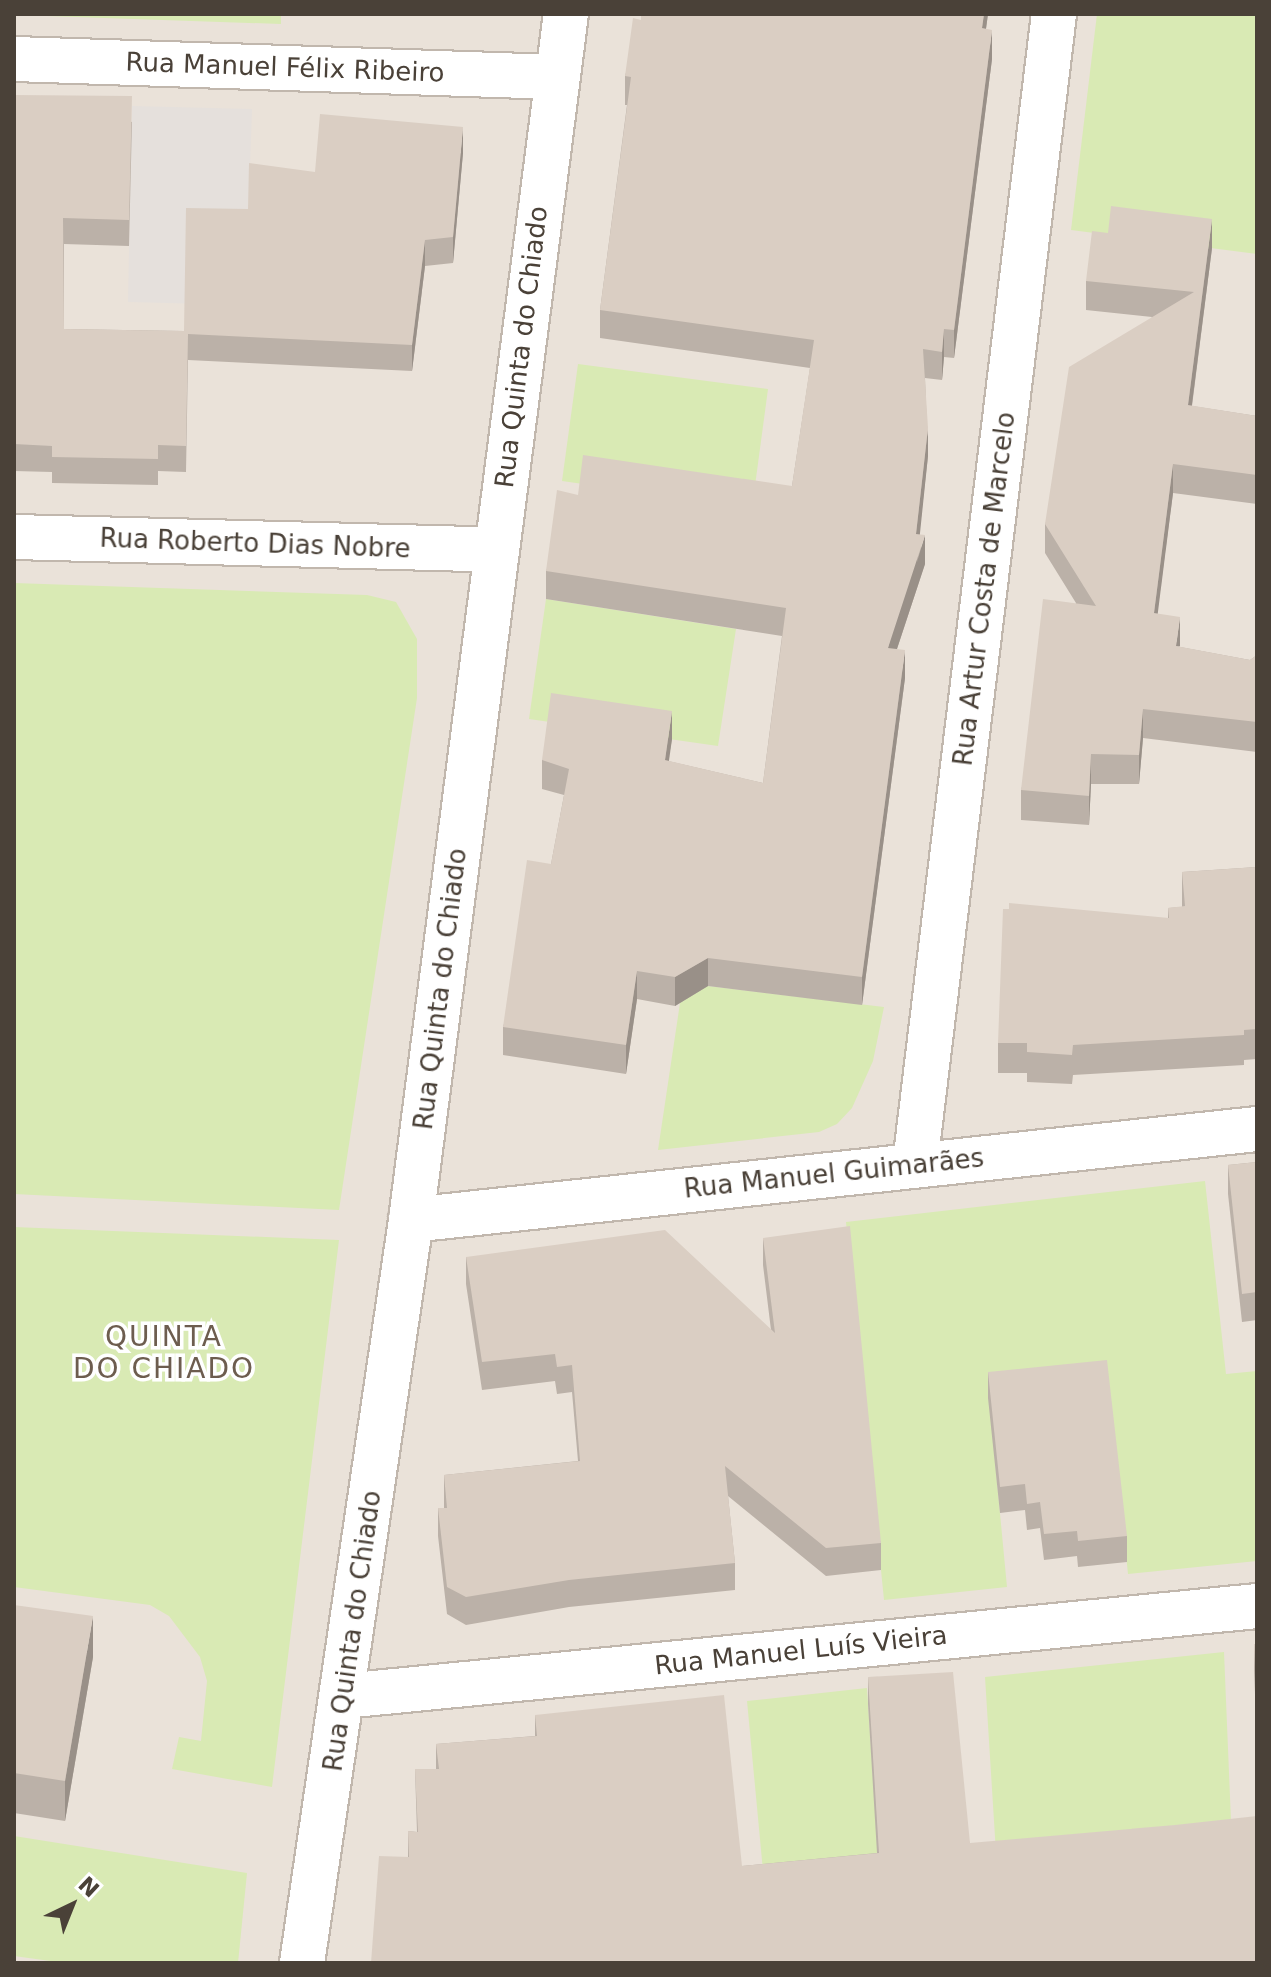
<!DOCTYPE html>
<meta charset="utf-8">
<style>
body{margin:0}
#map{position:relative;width:1271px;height:1977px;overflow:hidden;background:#f6f1eb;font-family:"DejaVu Sans",sans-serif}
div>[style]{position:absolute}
.residential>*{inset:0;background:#eae2d9}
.industrial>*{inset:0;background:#e5e0dc}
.green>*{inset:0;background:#d9eab4}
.roads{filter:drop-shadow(2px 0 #c1b7ad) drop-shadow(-2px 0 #c1b7ad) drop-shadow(0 2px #c1b7ad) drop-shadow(0 -2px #c1b7ad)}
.street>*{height:44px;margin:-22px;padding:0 22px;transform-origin:22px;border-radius:22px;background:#fff}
.wall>*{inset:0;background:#bbb1a8}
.shaded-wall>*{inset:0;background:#999088}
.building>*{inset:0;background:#dacec3}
span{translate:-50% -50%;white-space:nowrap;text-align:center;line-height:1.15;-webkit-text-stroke:7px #fff;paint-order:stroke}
.street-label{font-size:26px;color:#4a4138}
.neighbourhood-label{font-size:28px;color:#6d5d4f;letter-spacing:2px}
.frame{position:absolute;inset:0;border:16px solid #4a4138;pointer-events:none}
.north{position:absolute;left:32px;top:1865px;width:80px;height:80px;-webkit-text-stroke:6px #fff;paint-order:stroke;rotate:43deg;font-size:22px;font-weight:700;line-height:32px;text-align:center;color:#4a4138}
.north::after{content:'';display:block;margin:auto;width:28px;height:36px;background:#4a4138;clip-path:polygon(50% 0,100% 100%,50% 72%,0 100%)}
</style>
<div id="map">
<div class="residential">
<i style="clip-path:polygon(14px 14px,1257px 14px,1257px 1963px,14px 1963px)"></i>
</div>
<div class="industrial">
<i style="clip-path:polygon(132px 106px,252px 109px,245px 305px,128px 302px)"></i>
</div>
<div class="green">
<i style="clip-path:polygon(47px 14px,281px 14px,281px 24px,47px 16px)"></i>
<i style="clip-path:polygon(1097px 14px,1257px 14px,1257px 254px,1071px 230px)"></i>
<i style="clip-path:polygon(578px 364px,768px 389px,752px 508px,562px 481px)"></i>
<i style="clip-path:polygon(14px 583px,367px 595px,396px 602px,417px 639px,417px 698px,339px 1210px,14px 1194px)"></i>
<i style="clip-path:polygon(546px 599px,736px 629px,718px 746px,529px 719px)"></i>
<i style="clip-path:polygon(683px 983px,884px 1007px,873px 1061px,852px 1108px,837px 1124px,819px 1132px,658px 1150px)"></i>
<i style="clip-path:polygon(1205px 1181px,1226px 1374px,1257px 1371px,1257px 1561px,1128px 1574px,1114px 1439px,989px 1398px,1007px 1587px,884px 1600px,846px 1222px)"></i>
<i style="clip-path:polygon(14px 1227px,339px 1240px,272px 1787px,172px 1769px,179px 1737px,201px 1741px,207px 1681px,200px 1657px,169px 1616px,150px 1605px,14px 1587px)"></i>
<i style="clip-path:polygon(1224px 1652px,1232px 1845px,997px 1869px,985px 1677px)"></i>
<i style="clip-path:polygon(867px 1688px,880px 1880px,765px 1892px,747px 1701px)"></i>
<i style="clip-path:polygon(14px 1836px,247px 1873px,238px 1963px,65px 1963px,14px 1956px)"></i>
</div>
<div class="roads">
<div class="street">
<i style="left:14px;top:59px;width:543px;rotate:1.9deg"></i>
<i style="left:14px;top:537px;width:482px;rotate:1.5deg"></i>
<i style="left:915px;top:1164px;width:1158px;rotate:-83.11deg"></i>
<i style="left:411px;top:1220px;width:851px;rotate:-6.14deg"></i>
<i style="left:344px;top:1696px;width:917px;rotate:-5.63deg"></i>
<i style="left:302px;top:1963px;width:751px;rotate:-81.65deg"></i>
<i style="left:411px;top:1220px;width:1216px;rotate:-82.68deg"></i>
</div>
</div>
<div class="wall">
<i style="clip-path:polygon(988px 14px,986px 29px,992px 59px,954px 358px,944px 357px,942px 380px,925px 378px,928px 456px,919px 535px,925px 564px,897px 649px,905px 678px,862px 1005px,708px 986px,675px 1006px,637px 999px,626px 1074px,503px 1055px,503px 1027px,551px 864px,564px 795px,542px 789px,542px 760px,672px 739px,668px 761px,763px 783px,782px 636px,546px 599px,546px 571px,578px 495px,792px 486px,810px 368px,600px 338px,600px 310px,627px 105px,625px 105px,625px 76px,641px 20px)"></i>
<i style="clip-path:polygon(14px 95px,132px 122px,129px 246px,64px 244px,64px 329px,184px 331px,248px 209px,315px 172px,463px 153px,453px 263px,425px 266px,412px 371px,188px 360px,186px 472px,158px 471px,158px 485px,52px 483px,52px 472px,14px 471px)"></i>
<i style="clip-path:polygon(1212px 248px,1192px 406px,1257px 416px,1257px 504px,1173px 493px,1157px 614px,1180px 647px,1250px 660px,1257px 655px,1257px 752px,1143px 738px,1139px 784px,1091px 784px,1089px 825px,1021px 820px,1021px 790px,1076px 603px,1045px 553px,1045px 524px,1152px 317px,1086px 310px,1086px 281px)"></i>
<i style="clip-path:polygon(1257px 867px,1257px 1059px,1244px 1060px,1244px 1065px,1073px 1075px,1072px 1084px,1027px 1082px,1027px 1073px,998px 1073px,998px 1043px,1168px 918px,1168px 908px,1182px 907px,1182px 872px)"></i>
<i style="clip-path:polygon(1257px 1162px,1257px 1320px,1242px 1322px,1228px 1194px,1228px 1165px)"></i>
<i style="clip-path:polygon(763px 1238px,881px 1543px,881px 1570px,826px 1576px,728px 1496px,735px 1563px,735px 1590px,569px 1607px,466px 1625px,447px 1614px,438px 1536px,438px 1508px,444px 1508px,444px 1475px,578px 1461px,572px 1392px,557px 1394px,555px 1381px,482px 1390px,466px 1284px,466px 1257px,771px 1330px,763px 1265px)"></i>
<i style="clip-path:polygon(988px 1372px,1127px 1536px,1127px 1562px,1078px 1567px,1077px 1556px,1044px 1560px,1040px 1528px,1027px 1530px,1025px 1510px,1000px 1513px,988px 1398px)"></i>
<i style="clip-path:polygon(14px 1605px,93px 1657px,65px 1821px,14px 1813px)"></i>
<i style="clip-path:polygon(1254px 1644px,1257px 1644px,1257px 1740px,1254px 1671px)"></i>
<i style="clip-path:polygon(868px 1677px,970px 1843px,1257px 1963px,408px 1857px,408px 1831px,417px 1832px,415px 1769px,436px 1769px,436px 1744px,535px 1736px,535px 1715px,742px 1866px,877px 1853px,868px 1704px)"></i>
</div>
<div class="shaded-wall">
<i style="clip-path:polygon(984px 14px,988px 14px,982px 57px,982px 28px)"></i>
<i style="clip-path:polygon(992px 30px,992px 59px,954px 358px,954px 330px)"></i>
<i style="clip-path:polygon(463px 127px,463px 153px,453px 263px,453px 237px)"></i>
<i style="clip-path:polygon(1212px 219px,1212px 248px,1188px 435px,1188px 405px)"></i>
<i style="clip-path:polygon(425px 240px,425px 266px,412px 371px,412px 345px)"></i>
<i style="clip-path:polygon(944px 329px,944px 357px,942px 380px,942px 352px)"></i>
<i style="clip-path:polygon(928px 428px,928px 456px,917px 562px,925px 535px,925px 564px,888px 676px,888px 648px,916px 534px)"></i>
<i style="clip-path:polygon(1173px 464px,1173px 493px,1154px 643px,1154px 613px)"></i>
<i style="clip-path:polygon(1180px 617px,1180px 646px,1176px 646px)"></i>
<i style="clip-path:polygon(905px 650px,905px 678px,862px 1005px,862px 977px)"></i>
<i style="clip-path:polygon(1143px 709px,1143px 738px,1139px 784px,1139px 755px)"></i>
<i style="clip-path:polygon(672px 711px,672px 739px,665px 789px,665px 760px)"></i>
<i style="clip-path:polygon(1091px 754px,1091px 784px,1089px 825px,1089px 796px)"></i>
<i style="clip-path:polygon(708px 958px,708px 986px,675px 1006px,675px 977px)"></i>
<i style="clip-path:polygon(637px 971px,637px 999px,626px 1074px,626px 1045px)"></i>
<i style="clip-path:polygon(93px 1616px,93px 1657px,65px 1821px,65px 1781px)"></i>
</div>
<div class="building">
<i style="clip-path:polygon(641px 14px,984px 14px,982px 28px,992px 30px,954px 330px,944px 329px,942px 352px,923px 349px,928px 428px,916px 534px,925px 535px,888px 648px,905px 650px,862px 977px,708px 958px,675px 977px,637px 971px,626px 1045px,503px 1027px,527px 860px,551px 864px,569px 769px,542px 760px,551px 693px,672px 711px,665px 760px,763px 783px,786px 608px,546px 571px,557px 490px,578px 495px,583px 455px,792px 486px,814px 340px,600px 310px,631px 77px,625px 76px,633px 18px,641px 20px)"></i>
<i style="clip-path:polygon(14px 95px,132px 96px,129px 220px,63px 218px,64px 329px,184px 331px,186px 208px,248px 209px,249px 163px,315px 172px,320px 114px,463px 127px,453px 237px,425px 240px,412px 345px,188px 334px,186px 446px,158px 445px,158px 459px,52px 457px,52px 446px,14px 444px)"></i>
<i style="clip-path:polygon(1111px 206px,1212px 219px,1188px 405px,1257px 416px,1257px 475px,1173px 464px,1154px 613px,1180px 617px,1176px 646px,1250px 660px,1257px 655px,1257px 722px,1143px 709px,1139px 755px,1091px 754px,1089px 796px,1021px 790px,1043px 599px,1096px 606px,1045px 524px,1069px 367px,1194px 292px,1086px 281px,1092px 231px,1108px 233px)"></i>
<i style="clip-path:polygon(1257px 867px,1257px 1029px,1244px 1030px,1244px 1035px,1073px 1045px,1072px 1055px,1027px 1052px,1027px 1043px,998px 1043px,1003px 909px,1009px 909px,1009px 903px,1169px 918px,1168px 908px,1185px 906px,1182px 872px)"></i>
<i style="clip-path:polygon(1257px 1162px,1257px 1292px,1242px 1294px,1228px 1165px)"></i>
<i style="clip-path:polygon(850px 1226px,881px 1543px,826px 1548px,725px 1466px,735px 1563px,569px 1580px,466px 1597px,447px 1587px,438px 1508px,447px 1508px,444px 1475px,580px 1461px,572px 1365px,557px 1367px,555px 1354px,482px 1362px,466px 1257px,665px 1230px,775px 1333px,763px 1238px)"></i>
<i style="clip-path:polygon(1107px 1360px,1127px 1536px,1078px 1541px,1077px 1531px,1044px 1534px,1040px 1502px,1027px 1504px,1025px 1484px,1000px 1487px,988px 1372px)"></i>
<i style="clip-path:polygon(14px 1605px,93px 1616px,65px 1781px,14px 1773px)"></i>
<i style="clip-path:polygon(1254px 1644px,1257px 1644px,1257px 1713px)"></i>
<i style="clip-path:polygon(953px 1672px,970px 1843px,1175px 1825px,1257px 1816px,1257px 1963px,371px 1963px,379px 1856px,409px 1857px,408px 1831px,418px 1832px,415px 1769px,439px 1769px,436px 1744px,537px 1736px,535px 1715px,724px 1695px,742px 1866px,879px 1853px,868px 1677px)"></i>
</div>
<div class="street-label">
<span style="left:285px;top:68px;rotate:2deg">Rua Manuel Félix Ribeiro</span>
<span style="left:522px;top:347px;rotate:-83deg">Rua Quinta do Chiado</span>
<span style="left:255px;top:544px;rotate:2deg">Rua Roberto Dias Nobre</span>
<span style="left:985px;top:589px;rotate:-83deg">Rua Artur Costa de Marcelo</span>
<span style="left:441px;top:989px;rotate:-83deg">Rua Quinta do Chiado</span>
<span style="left:834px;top:1174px;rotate:-6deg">Rua Manuel Guimarães</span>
<span style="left:353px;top:1631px;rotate:-82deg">Rua Quinta do Chiado</span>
<span style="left:801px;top:1651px;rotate:-6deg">Rua Manuel Luís Vieira</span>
</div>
<div class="neighbourhood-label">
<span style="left:164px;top:1353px">QUINTA<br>DO CHIADO</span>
</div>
<div class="frame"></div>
<div class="north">N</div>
</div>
